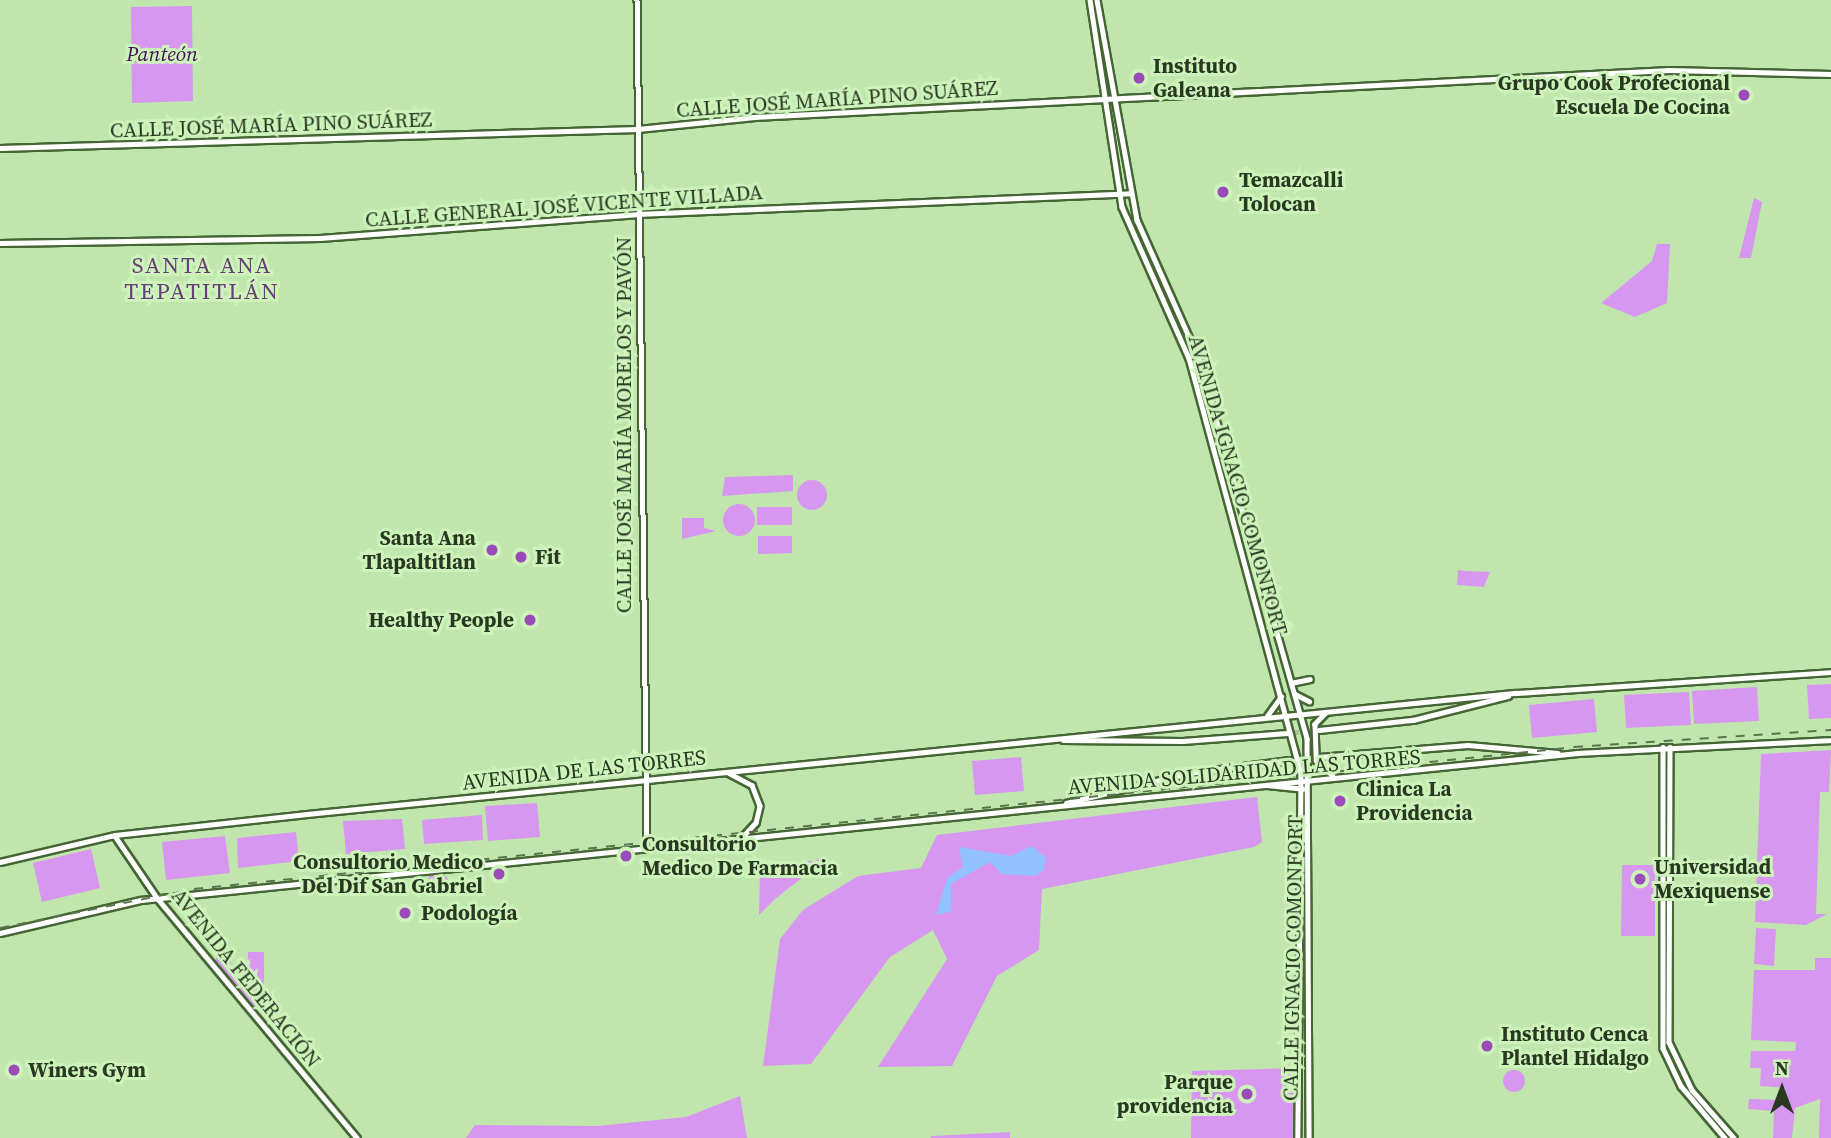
<!DOCTYPE html>
<meta charset="utf-8">
<style>
body{margin:0}
#map{position:relative;width:1831px;height:1138px;overflow:hidden;background:#c0e6ad;font-family:"Source Serif 4",serif}
div>[style]{position:absolute}
.green>*{inset:0;background:#d797f1}
.round{border-radius:50%}
.water>*{inset:0;background:#92c1ff}
.secondary-tunnel>*{height:4.5px;margin-top:-2.25px;transform-origin:0;background:repeating-linear-gradient(90deg,#a2c391 0 4.5px,transparent 0 6.5px)}
.roads{filter:drop-shadow(2px 0 #456634) drop-shadow(-2px 0 #456634) drop-shadow(0 2px #456634) drop-shadow(0 -2px #456634)}
.secondary>*{height:4.5px;margin:-2.25px;padding:0 2.25px;transform-origin:2.25px;border-radius:2.25px;background:#fff}
.rail>*{height:2px;margin-top:-1px;transform-origin:0;background:repeating-linear-gradient(90deg,#5c7350 0 9px,transparent 0 18px)}
.dots>*{width:19px;height:19px;translate:-50% -50%;box-sizing:border-box;border:4px solid #cdf3ba;border-radius:50%}
span{translate:-50% -50%;white-space:nowrap;text-align:center;line-height:1.15;-webkit-text-stroke:6px #cdf3ba;paint-order:stroke}
.park-label{font-size:21px;color:#410f53;font-style:italic}
.poi-label{font-size:21px;color:#293821;font-weight:700}
.left{translate:0 -50%;text-align:left}
.right{translate:-100% -50%;text-align:right}
.street-label{font-size:21px;color:#293821}
.neighbourhood-label{font-size:23px;color:#663f77;letter-spacing:2px}
.north{position:absolute;left:1747px;top:1054px;width:70px;height:70px;-webkit-text-stroke:5px #cdf3ba;paint-order:stroke;rotate:0deg;font-size:19px;font-weight:700;line-height:28px;text-align:center;color:#293821}
.north::after{content:'';display:block;margin:auto;width:24px;height:32px;background:#293821;clip-path:polygon(50% 0,100% 100%,50% 72%,0 100%)}
</style>
<div id="map">
<div class="green">
<i style="clip-path:polygon(192px 6px,193px 101px,132px 103px,131px 7px)"></i>
<i style="clip-path:polygon(1754px 198px,1762px 202px,1751px 258px,1739px 258px)"></i>
<i style="clip-path:polygon(1657px 244px,1670px 244px,1667px 303px,1635px 317px,1601px 303px,1652px 261px)"></i>
<i style="clip-path:polygon(793px 475px,793px 491px,722px 496px,725px 477px)"></i>
<i class="round" style="left:797px;top:480px;width:30px;height:30px"></i>
<i class="round" style="left:723px;top:504px;width:32px;height:32px"></i>
<i style="clip-path:polygon(757px 507px,792px 507px,792px 525px,757px 525px)"></i>
<i style="clip-path:polygon(682px 518px,704px 518px,704px 528px,716px 531px,682px 539px)"></i>
<i style="clip-path:polygon(758px 536px,792px 536px,792px 553px,758px 554px)"></i>
<i style="clip-path:polygon(1458px 570px,1465px 571px,1490px 572px,1484px 587px,1457px 585px)"></i>
<i style="clip-path:polygon(1831px 684px,1831px 718px,1809px 719px,1807px 685px)"></i>
<i style="clip-path:polygon(1757px 687px,1759px 721px,1694px 724px,1692px 691px)"></i>
<i style="clip-path:polygon(1689px 692px,1691px 725px,1626px 728px,1624px 695px)"></i>
<i style="clip-path:polygon(1594px 699px,1597px 732px,1532px 738px,1529px 705px)"></i>
<i style="clip-path:polygon(1831px 750px,1829px 792px,1820px 792px,1816px 914px,1827px 914px,1806px 925px,1755px 922px,1761px 754px)"></i>
<i style="clip-path:polygon(1021px 757px,1024px 791px,975px 795px,972px 761px)"></i>
<i style="clip-path:polygon(1257px 797px,1262px 842px,1254px 847px,1042px 889px,1039px 950px,997px 976px,952px 1066px,878px 1067px,947px 959px,933px 930px,890px 957px,811px 1064px,763px 1066px,780px 939px,803px 910px,858px 876px,921px 868px,937px 835px)"></i>
<i style="clip-path:polygon(537px 803px,540px 837px,488px 841px,485px 806px)"></i>
<i style="clip-path:polygon(482px 815px,483px 840px,424px 844px,422px 820px)"></i>
<i style="clip-path:polygon(402px 819px,405px 849px,346px 854px,343px 821px)"></i>
<i style="clip-path:polygon(296px 832px,299px 861px,238px 868px,237px 838px)"></i>
<i style="clip-path:polygon(225px 836px,230px 873px,166px 880px,162px 842px)"></i>
<i style="clip-path:polygon(91px 849px,100px 888px,42px 902px,33px 863px)"></i>
<i style="clip-path:polygon(827px 858px,775px 899px,759px 915px,760px 870px)"></i>
<i style="clip-path:polygon(1622px 865px,1655px 865px,1655px 936px,1621px 936px)"></i>
<i style="clip-path:polygon(443px 875px,453px 882px,464px 875px,464px 895px,428px 895px,429px 876px)"></i>
<i style="clip-path:polygon(1756px 928px,1776px 929px,1774px 966px,1754px 964px)"></i>
<i style="clip-path:polygon(217px 951px,230px 952px,232px 972px,248px 972px,248px 952px,264px 952px,264px 1002px,253px 1008px,216px 961px)"></i>
<i style="clip-path:polygon(1815px 958px,1831px 958px,1831px 1138px,1819px 1138px,1820px 1099px,1795px 1108px,1792px 1138px,1773px 1138px,1774px 1111px,1748px 1109px,1749px 1099px,1784px 1100px,1785px 1088px,1760px 1086px,1761px 1068px,1750px 1068px,1751px 1051px,1795px 1051px,1796px 1042px,1751px 1040px,1754px 970px,1815px 970px)"></i>
<i style="clip-path:polygon(1296px 1068px,1294px 1138px,1191px 1138px,1192px 1071px)"></i>
<i class="round" style="left:1503px;top:1070px;width:22px;height:22px"></i>
<i style="clip-path:polygon(740px 1096px,747px 1138px,466px 1138px,475px 1125px,597px 1126px,686px 1117px)"></i>
<i style="clip-path:polygon(1010px 1132px,1010px 1138px,930px 1138px,932px 1136px)"></i>
</div>
<div class="water">
<i style="clip-path:polygon(1032px 846px,1046px 858px,1044px 870px,1035px 876px,1002px 874px,990px 862px,951px 884px,951px 911px,936px 915px,947px 878px,963px 867px,959px 847px,1011px 856px)"></i>
</div>
<div class="secondary-tunnel">
<i style="left:1288px;top:733px;width:30px;rotate:-6deg"></i>
<i style="left:1289px;top:760px;width:30px;rotate:-6deg"></i>
</div>
<div class="roads">
<div class="secondary">
<i style="left:637px;top:0;width:849px;rotate:89.33deg"></i>
<i style="left:1090px;top:0;width:209px;rotate:81.2deg"></i>
<i style="left:1122px;top:207px;width:165px;rotate:66.1deg"></i>
<i style="left:1189px;top:358px;width:430px;rotate:74.9deg"></i>
<i style="left:1301px;top:773px;width:365px;rotate:90.5deg"></i>
<i style="left:1097px;top:0;width:224px;rotate:79.7deg"></i>
<i style="left:1137px;top:220px;width:152px;rotate:66deg"></i>
<i style="left:1199px;top:359px;width:395px;rotate:74.1deg"></i>
<i style="left:1307px;top:739px;width:399px;rotate:89.7deg"></i>
<i style="left:0;top:148px;width:638px;rotate:-1.71deg"></i>
<i style="left:638px;top:129px;width:117px;rotate:-5.9deg"></i>
<i style="left:754px;top:117px;width:916px;rotate:-2.94deg"></i>
<i style="left:1669px;top:70px;width:162px;rotate:1.4deg"></i>
<i style="left:0;top:243px;width:320px;rotate:-0.9deg"></i>
<i style="left:320px;top:238px;width:320px;rotate:-4.3deg"></i>
<i style="left:639px;top:214px;width:491px;rotate:-2.4deg"></i>
<i style="left:1291px;top:683px;width:19px;rotate:-12deg"></i>
<i style="left:1295px;top:694px;width:16px;rotate:27deg"></i>
<i style="left:1326px;top:713px;width:16px;rotate:135deg"></i>
<i style="left:1315px;top:724px;width:36px;rotate:88deg"></i>
<i style="left:1316px;top:760px;width:22px;rotate:43deg"></i>
<i style="left:1267px;top:716px;width:24px;rotate:-54deg"></i>
<i style="left:1319px;top:730px;width:95px;rotate:-6.1deg"></i>
<i style="left:1413px;top:720px;width:98px;rotate:-14.2deg"></i>
<i style="left:1063px;top:740px;width:120px;rotate:0.5deg"></i>
<i style="left:1183px;top:741px;width:104px;rotate:-4.4deg"></i>
<i style="left:1663px;top:747px;width:301px;rotate:90deg"></i>
<i style="left:1663px;top:1048px;width:42px;rotate:64.7deg"></i>
<i style="left:1681px;top:1086px;width:68px;rotate:49.8deg"></i>
<i style="left:1670px;top:747px;width:295px;rotate:90.2deg"></i>
<i style="left:1669px;top:1042px;width:53px;rotate:64.4deg"></i>
<i style="left:1692px;top:1090px;width:64px;rotate:48.8deg"></i>
<i style="left:1577px;top:753px;width:254px;rotate:-2.9deg"></i>
<i style="left:1319px;top:757px;width:149px;rotate:-4.6deg"></i>
<i style="left:1468px;top:745px;width:90px;rotate:5.1deg"></i>
<i style="left:729px;top:773px;width:26px;rotate:28deg"></i>
<i style="left:752px;top:785px;width:22px;rotate:69deg"></i>
<i style="left:760px;top:806px;width:17px;rotate:103deg"></i>
<i style="left:756px;top:823px;width:22px;rotate:133deg"></i>
<i style="left:1267px;top:785px;width:36px;rotate:6deg"></i>
<i style="left:1066px;top:803px;width:127px;rotate:-13.7deg"></i>
<i style="left:1189px;top:773px;width:101px;rotate:-7.4deg"></i>
<i style="left:115px;top:836px;width:76px;rotate:55.7deg"></i>
<i style="left:158px;top:899px;width:311px;rotate:50.2deg"></i>
<i style="left:0;top:862px;width:118px;rotate:-13.2deg"></i>
<i style="left:115px;top:835px;width:193px;rotate:-6.2deg"></i>
<i style="left:307px;top:814px;width:1215px;rotate:-5.72deg"></i>
<i style="left:1516px;top:693px;width:316px;rotate:-3.8deg"></i>
<i style="left:0;top:933px;width:145px;rotate:-13.2deg"></i>
<i style="left:141px;top:900px;width:1444px;rotate:-5.84deg"></i>
</div>
</div>
<div class="rail">
<i style="left:0;top:928px;width:198px;rotate:-11.4deg"></i>
<i style="left:194px;top:889px;width:1387px;rotate:-5.87deg"></i>
<i style="left:1574px;top:747px;width:258px;rotate:-3.8deg"></i>
</div>
<div class="dots">
<i style="left:1139px;top:78px;background:#9b4aba"></i>
<i style="left:1744px;top:95px;background:#9b4aba"></i>
<i style="left:1223px;top:192px;background:#9b4aba"></i>
<i style="left:492px;top:550px;background:#9b4aba"></i>
<i style="left:521px;top:557px;background:#9b4aba"></i>
<i style="left:530px;top:620px;background:#9b4aba"></i>
<i style="left:1340px;top:801px;background:#9b4aba"></i>
<i style="left:626px;top:856px;background:#9b4aba"></i>
<i style="left:499px;top:874px;background:#9b4aba"></i>
<i style="left:1640px;top:879px;background:#9b4aba"></i>
<i style="left:405px;top:913px;background:#9b4aba"></i>
<i style="left:1487px;top:1046px;background:#9b4aba"></i>
<i style="left:14px;top:1070px;background:#9b4aba"></i>
<i style="left:1247px;top:1094px;background:#9b4aba"></i>
</div>
<div class="park-label">
<span style="left:162px;top:54px">Panteón</span>
</div>
<div class="poi-label">
<span class="left" style="left:1153px;top:78px">Instituto<br>Galeana</span>
<span class="right" style="left:1730px;top:95px">Grupo Cook Profecional<br>Escuela De Cocina</span>
<span class="left" style="left:1239px;top:192px">Temazcalli<br>Tolocan</span>
<span class="right" style="left:476px;top:550px">Santa Ana<br>Tlapaltitlan</span>
<span class="left" style="left:535px;top:557px">Fit</span>
<span class="right" style="left:514px;top:620px">Healthy People</span>
<span class="left" style="left:1356px;top:801px">Clinica La<br>Providencia</span>
<span class="left" style="left:642px;top:856px">Consultorio<br>Medico De Farmacia</span>
<span class="right" style="left:483px;top:874px">Consultorio Medico<br>Del Dif San Gabriel</span>
<span class="left" style="left:1654px;top:879px">Universidad<br>Mexiquense</span>
<span class="left" style="left:421px;top:913px">Podología</span>
<span class="left" style="left:1501px;top:1046px">Instituto Cenca<br>Plantel Hidalgo</span>
<span class="left" style="left:28px;top:1070px">Winers Gym</span>
<span class="right" style="left:1233px;top:1094px">Parque<br>providencia</span>
</div>
<div class="street-label">
<span style="left:837px;top:99px;rotate:-4deg">CALLE JOSÉ MARÍA PINO SUÁREZ</span>
<span style="left:271px;top:125px;rotate:-2deg">CALLE JOSÉ MARÍA PINO SUÁREZ</span>
<span style="left:564px;top:206px;rotate:-4deg">CALLE GENERAL JOSÉ VICENTE VILLADA</span>
<span style="left:624px;top:425px;rotate:-90deg">CALLE JOSÉ MARÍA MORELOS Y PAVÓN</span>
<span style="left:1238px;top:485px;rotate:74deg">AVENIDA IGNACIO COMONFORT</span>
<span style="left:584px;top:770px;rotate:-6deg">AVENIDA DE LAS TORRES</span>
<span style="left:1244px;top:772px;rotate:-5deg">AVENIDA SOLIDARIDAD LAS TORRES</span>
<span style="left:1293px;top:958px;rotate:-89deg">CALLE IGNACIO COMONFORT</span>
<span style="left:246px;top:978px;rotate:51deg">AVENIDA FEDERACIÓN</span>
</div>
<div class="neighbourhood-label">
<span style="left:202px;top:278px">SANTA ANA<br>TEPATITLÁN</span>
</div>
<div class="north">N</div>
</div>
